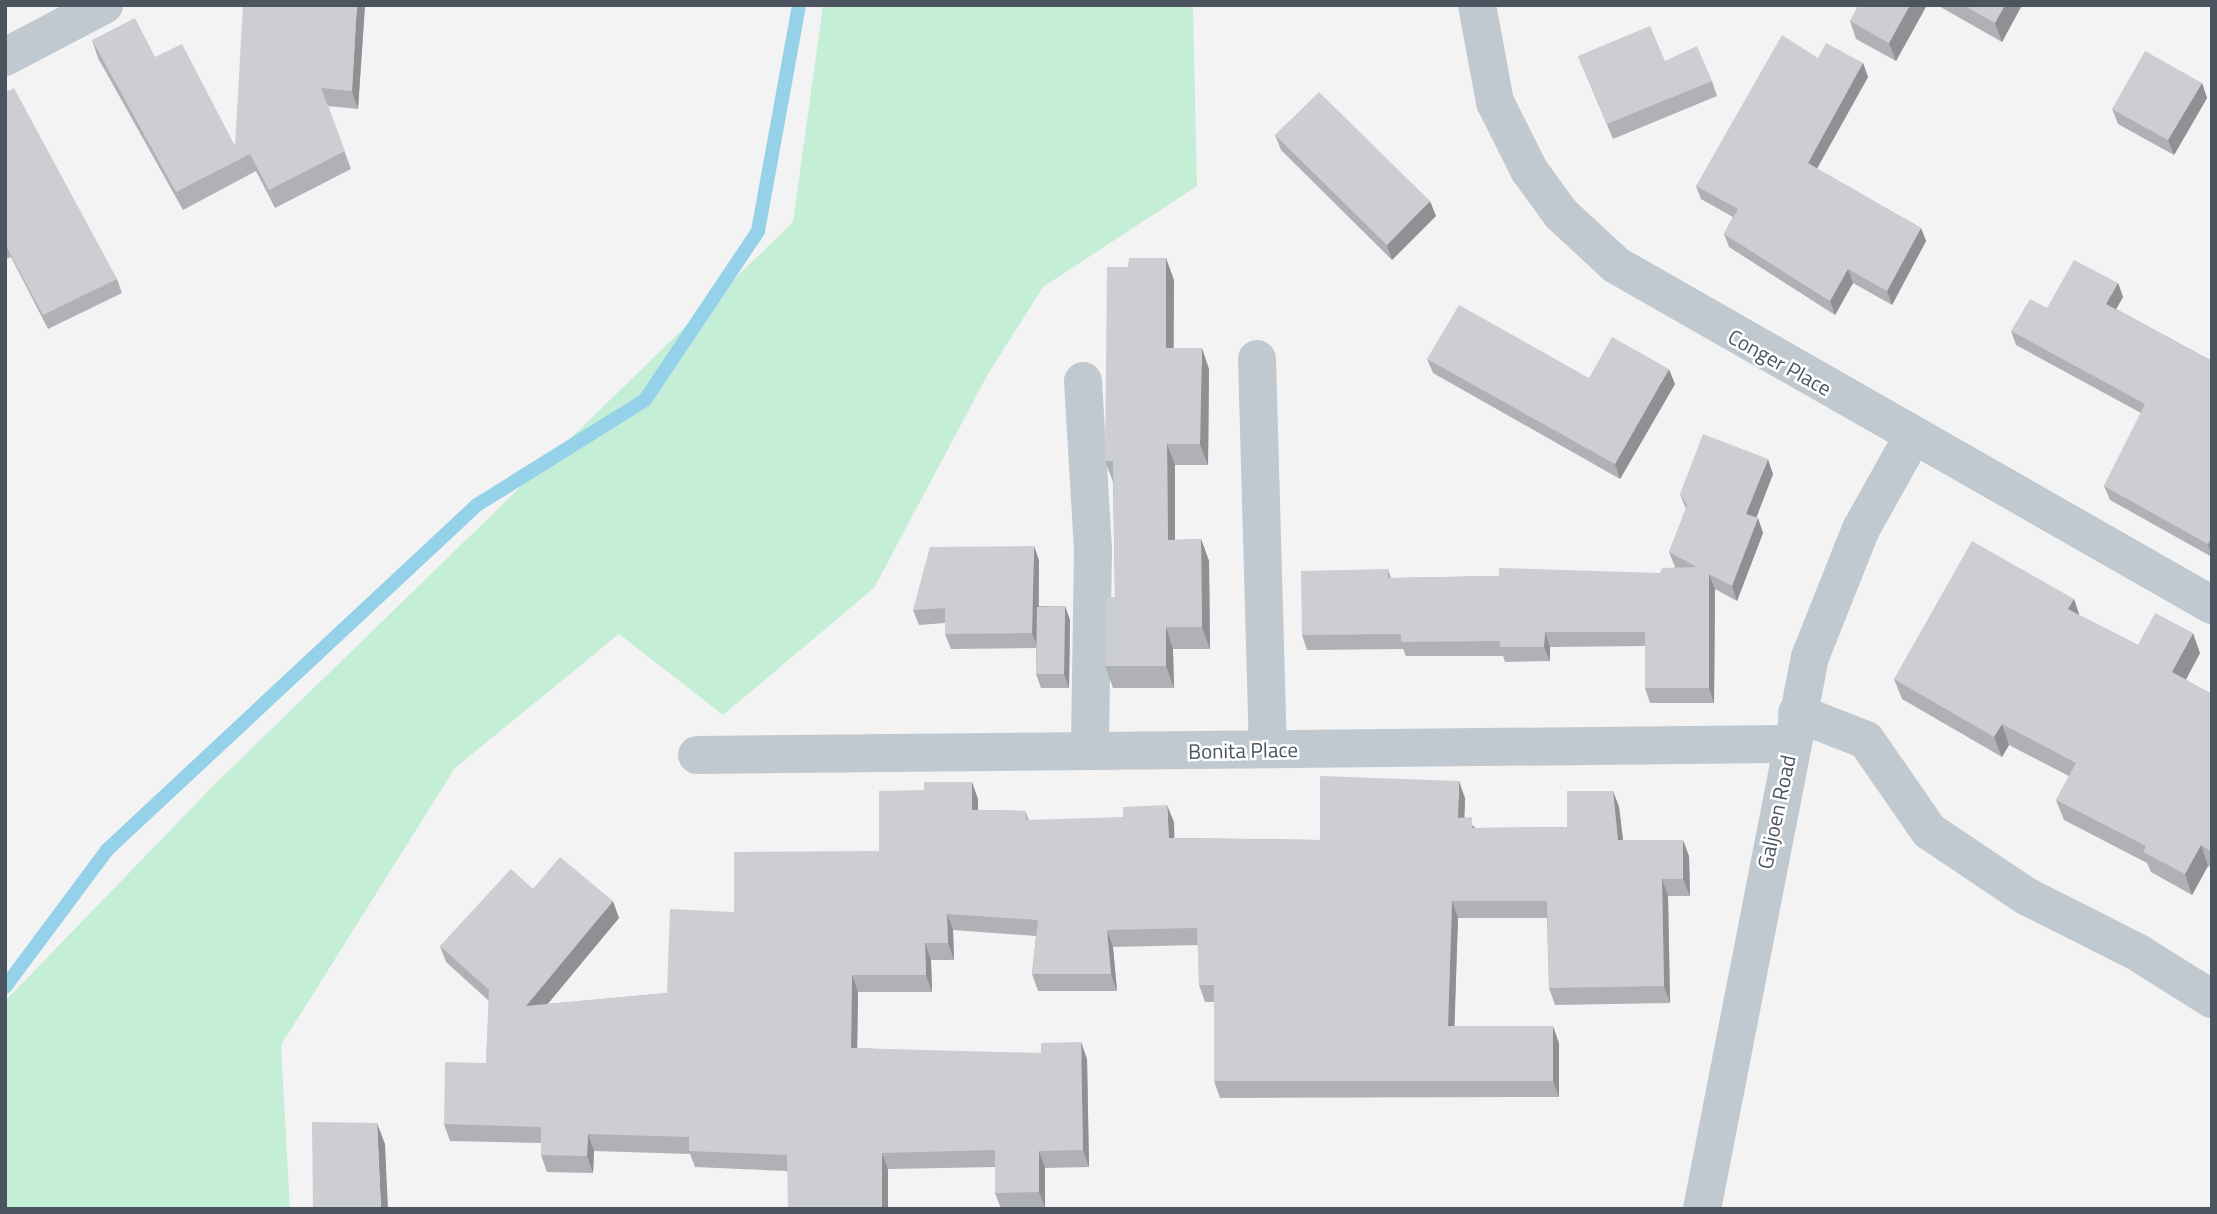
<!DOCTYPE html>
<style>
body{margin:0}
#map{position:relative;width:2217px;height:1214px;overflow:hidden;background:#f4f3f3;font-family:"Titillium Web",sans-serif}
div>[style]{position:absolute}
.green>*{inset:0;background:#c5eed7}
.stream>*{height:14px;margin:-7px;padding:0 7px;transform-origin:7px;border-radius:7px;background:#95d1e8}
.street>*{height:38px;margin:-19px;padding:0 19px;transform-origin:19px;border-radius:19px;background:#c1c9d0}
.wall>*{inset:0;background:#b0b1b6}
.shaded-wall>*{inset:0;background:#909094}
.building>*{inset:0;background:#cdced4}
span{translate:-50% -50%;white-space:nowrap;text-align:center;line-height:1.15;-webkit-text-stroke:5px #fff;paint-order:stroke}
.street-label{font-size:21px;color:#4b545f}
.frame{position:absolute;inset:0;border:7px solid #4b545f;pointer-events:none}
</style>
<div id="map">
<div class="green">
<i style="clip-path:polygon(823px 5px,1193px 5px,1197px 186px,1043px 287px,988px 374px,874px 588px,723px 715px,619px 634px,455px 768px,281px 1045px,290px 1209px,5px 1209px,5px 1001px,214px 785px,793px 222px)"></i>
</div>
<div class="stream">
<i style="left:5px;top:987px;width:171px;rotate:-53.3deg"></i>
<i style="left:107px;top:850px;width:506px;rotate:-43deg"></i>
<i style="left:477px;top:505px;width:198px;rotate:-32deg"></i>
<i style="left:645px;top:400px;width:203px;rotate:-56.2deg"></i>
<i style="left:758px;top:231px;width:230px;rotate:-79.7deg"></i>
</div>
<div class="street">
<i style="left:1477px;top:5px;width:99px;rotate:79.5deg"></i>
<i style="left:1495px;top:102px;width:76px;rotate:63.4deg"></i>
<i style="left:1529px;top:170px;width:54px;rotate:54deg"></i>
<i style="left:1561px;top:214px;width:75px;rotate:42.8deg"></i>
<i style="left:1616px;top:265px;width:686px;rotate:29.7deg"></i>
<i style="left:5px;top:57px;width:112px;rotate:-27.7deg"></i>
<i style="left:1257px;top:359px;width:390px;rotate:88.4deg"></i>
<i style="left:1083px;top:381px;width:169px;rotate:86.6deg"></i>
<i style="left:1093px;top:550px;width:201px;rotate:90.9deg"></i>
<i style="left:1797px;top:713px;width:74px;rotate:21.4deg"></i>
<i style="left:1866px;top:740px;width:111px;rotate:55.3deg"></i>
<i style="left:1929px;top:831px;width:117px;rotate:33.8deg"></i>
<i style="left:2026px;top:896px;width:124px;rotate:26.8deg"></i>
<i style="left:2137px;top:952px;width:89px;rotate:32.1deg"></i>
<i style="left:697px;top:755px;width:1093px;rotate:-0.58deg"></i>
<i style="left:1702px;top:1209px;width:562px;rotate:-78.93deg"></i>
<i style="left:1810px;top:657px;width:138px;rotate:-68.3deg"></i>
<i style="left:1861px;top:529px;width:107px;rotate:-60.8deg"></i>
</div>
<div class="wall">
<i style="clip-path:polygon(365px 5px,358px 109px,328px 106px,351px 169px,275px 208px,256px 171px,183px 210px,98px 58px,92px 40px,155px 57px,235px 146px)"></i>
<i style="clip-path:polygon(1927px 5px,1896px 61px,1856px 39px,1850px 21px)"></i>
<i style="clip-path:polygon(1937px 5px,2022px 5px,2002px 42px)"></i>
<i style="clip-path:polygon(1578px 56px,1665px 61px,1712px 81px,1717px 96px,1613px 139px)"></i>
<i style="clip-path:polygon(1818px 58px,1863px 63px,1868px 77px,1817px 169px,1921px 228px,1926px 241px,1892px 305px,1853px 283px,1835px 315px,1729px 247px,1724px 234px,1733px 217px,1701px 199px,1696px 186px)"></i>
<i style="clip-path:polygon(2202px 83px,2207px 98px,2174px 155px,2118px 124px,2112px 109px)"></i>
<i style="clip-path:polygon(5px 92px,117px 279px,122px 293px,48px 329px,11px 257px,5px 259px)"></i>
<i style="clip-path:polygon(1275px 135px,1436px 216px,1392px 260px,1281px 150px)"></i>
<i style="clip-path:polygon(1174px 280px,1174px 348px,1209px 369px,1208px 465px,1175px 465px,1175px 540px,1201px 539px,1209px 561px,1210px 649px,1173px 649px,1174px 688px,1113px 688px,1105px 666px,1115px 597px,1113px 482px,1105px 461px)"></i>
<i style="clip-path:polygon(2118px 283px,2123px 297px,2116px 309px,2212px 361px,2212px 557px,2110px 500px,2104px 486px,2141px 413px,2016px 345px,2011px 331px,2047px 308px)"></i>
<i style="clip-path:polygon(1427px 359px,1589px 378px,1675px 384px,1620px 479px,1433px 373px)"></i>
<i style="clip-path:polygon(1773px 474px,1756px 518px,1758px 518px,1763px 533px,1737px 601px,1715px 589px,1714px 703px,1650px 703px,1645px 688px,1645px 646px,1550px 647px,1550px 661px,1505px 662px,1503px 656px,1406px 656px,1403px 649px,1307px 650px,1302px 635px,1388px 569px,1391px 578px,1660px 573px,1675px 567px,1669px 552px,1686px 509px,1680px 494px)"></i>
<i style="clip-path:polygon(1039px 560px,1039px 606px,1065px 606px,1070px 620px,1069px 688px,1041px 688px,1036px 674px,1036px 648px,951px 649px,945px 634px,945px 623px,919px 625px,913px 610px)"></i>
<i style="clip-path:polygon(2074px 599px,2079px 615px,2138px 645px,2200px 653px,2186px 680px,2212px 694px,2212px 868px,2208px 866px,2192px 895px,2151px 872px,2147px 863px,2064px 820px,2056px 800px,2069px 776px,2009px 745px,2002px 757px,1902px 699px,1894px 679px)"></i>
<i style="clip-path:polygon(1613px 791px,1619px 807px,1623px 840px,1689px 856px,1690px 896px,1668px 896px,1670px 1003px,1555px 1005px,1549px 988px,1547px 918px,1458px 918px,1454px 1026px,1559px 1043px,1559px 1097px,1220px 1098px,1214px 1081px,1214px 1002px,1205px 1002px,1199px 985px,1198px 945px,1113px 947px,1117px 991px,1038px 991px,1032px 974px,1036px 936px,953px 930px,954px 960px,931px 960px,932px 992px,858px 992px,857px 1048px,1087px 1059px,1089px 1167px,1045px 1168px,1045px 1208px,1001px 1209px,995px 1193px,995px 1167px,787px 1171px,695px 1167px,690px 1154px,594px 1151px,593px 1173px,547px 1172px,541px 1155px,541px 1143px,450px 1141px,444px 1124px,486px 1063px,489px 1001px,446px 962px,440px 946px,533px 889px,619px 918px,547px 1004px,667px 993px,734px 912px,879px 851px,978px 799px,978px 810px,1025px 811px,1029px 820px,1174px 822px,1174px 838px,1320px 840px,1465px 798px,1464px 818px,1476px 828px,1567px 827px)"></i>
</div>
<div class="shaded-wall">
<i style="clip-path:polygon(357px 5px,365px 5px,358px 109px,352px 91px)"></i>
<i style="clip-path:polygon(1910px 5px,1927px 5px,1896px 61px,1889px 43px)"></i>
<i style="clip-path:polygon(2005px 5px,2022px 5px,2002px 42px,1995px 23px)"></i>
<i style="clip-path:polygon(1863px 63px,1868px 77px,1812px 177px,1808px 163px)"></i>
<i style="clip-path:polygon(2202px 83px,2207px 98px,2174px 155px,2168px 140px)"></i>
<i style="clip-path:polygon(1430px 201px,1436px 216px,1392px 260px,1387px 245px)"></i>
<i style="clip-path:polygon(1921px 228px,1926px 241px,1892px 305px,1887px 291px)"></i>
<i style="clip-path:polygon(1166px 258px,1174px 280px,1173px 369px,1166px 348px)"></i>
<i style="clip-path:polygon(1848px 269px,1853px 283px,1835px 315px,1830px 301px)"></i>
<i style="clip-path:polygon(2118px 283px,2123px 297px,2111px 318px,2106px 304px)"></i>
<i style="clip-path:polygon(1202px 348px,1209px 369px,1208px 465px,1200px 444px)"></i>
<i style="clip-path:polygon(1669px 369px,1675px 384px,1620px 479px,1615px 464px)"></i>
<i style="clip-path:polygon(1167px 444px,1175px 465px,1175px 561px,1168px 540px)"></i>
<i style="clip-path:polygon(1768px 459px,1773px 474px,1752px 529px,1746px 514px)"></i>
<i style="clip-path:polygon(1758px 518px,1763px 533px,1737px 601px,1732px 586px)"></i>
<i style="clip-path:polygon(2212px 537px,2212px 555px,2208px 544px)"></i>
<i style="clip-path:polygon(1201px 539px,1209px 561px,1210px 649px,1202px 627px)"></i>
<i style="clip-path:polygon(1034px 546px,1039px 560px,1038px 648px,1032px 633px)"></i>
<i style="clip-path:polygon(1709px 574px,1715px 589px,1714px 703px,1709px 688px)"></i>
<i style="clip-path:polygon(2074px 599px,2081px 620px,2068px 609px)"></i>
<i style="clip-path:polygon(1065px 606px,1070px 620px,1069px 688px,1064px 674px)"></i>
<i style="clip-path:polygon(1166px 627px,1173px 649px,1174px 688px,1166px 666px)"></i>
<i style="clip-path:polygon(1545px 632px,1550px 647px,1550px 661px,1544px 647px)"></i>
<i style="clip-path:polygon(2193px 633px,2200px 653px,2179px 692px,2172px 672px)"></i>
<i style="clip-path:polygon(2002px 724px,2009px 745px,2002px 757px,1994px 737px)"></i>
<i style="clip-path:polygon(1459px 781px,1465px 798px,1464px 834px,1458px 818px)"></i>
<i style="clip-path:polygon(972px 782px,978px 799px,978px 827px,972px 810px)"></i>
<i style="clip-path:polygon(1613px 791px,1619px 807px,1625px 857px,1618px 840px)"></i>
<i style="clip-path:polygon(1167px 805px,1174px 822px,1175px 855px,1169px 838px)"></i>
<i style="clip-path:polygon(1683px 840px,1689px 856px,1690px 896px,1683px 879px)"></i>
<i style="clip-path:polygon(2201px 845px,2208px 866px,2192px 895px,2185px 874px)"></i>
<i style="clip-path:polygon(1662px 879px,1668px 896px,1670px 1003px,1664px 986px)"></i>
<i style="clip-path:polygon(613px 901px,619px 918px,532px 1023px,526px 1006px)"></i>
<i style="clip-path:polygon(1452px 901px,1458px 918px,1454px 1043px,1448px 1026px)"></i>
<i style="clip-path:polygon(947px 914px,953px 930px,954px 960px,948px 943px)"></i>
<i style="clip-path:polygon(1107px 930px,1113px 947px,1117px 991px,1111px 974px)"></i>
<i style="clip-path:polygon(925px 943px,931px 960px,932px 992px,926px 975px)"></i>
<i style="clip-path:polygon(852px 975px,858px 992px,857px 1065px,851px 1048px)"></i>
<i style="clip-path:polygon(1553px 1026px,1559px 1043px,1559px 1097px,1553px 1081px)"></i>
<i style="clip-path:polygon(1081px 1042px,1087px 1059px,1089px 1167px,1083px 1150px)"></i>
<i style="clip-path:polygon(377px 1123px,385px 1144px,388px 1209px,381px 1209px)"></i>
<i style="clip-path:polygon(588px 1134px,594px 1151px,593px 1173px,587px 1156px)"></i>
<i style="clip-path:polygon(1039px 1151px,1045px 1168px,1045px 1208px,1039px 1192px)"></i>
<i style="clip-path:polygon(882px 1153px,888px 1170px,888px 1209px,882px 1209px)"></i>
</div>
<div class="building">
<i style="clip-path:polygon(243px 5px,357px 5px,352px 91px,321px 88px,345px 151px,269px 190px,250px 154px,176px 192px,92px 40px,135px 18px,155px 57px,182px 44px,235px 146px)"></i>
<i style="clip-path:polygon(1858px 5px,1910px 5px,1889px 43px,1850px 21px)"></i>
<i style="clip-path:polygon(1963px 5px,2005px 5px,1995px 23px)"></i>
<i style="clip-path:polygon(1650px 26px,1665px 61px,1697px 46px,1712px 81px,1607px 124px,1578px 56px)"></i>
<i style="clip-path:polygon(1782px 35px,1818px 58px,1826px 43px,1863px 63px,1808px 163px,1921px 228px,1887px 291px,1848px 269px,1830px 301px,1724px 234px,1738px 209px,1696px 186px)"></i>
<i style="clip-path:polygon(2145px 51px,2202px 83px,2168px 140px,2112px 109px)"></i>
<i style="clip-path:polygon(14px 88px,117px 279px,43px 315px,5px 244px,5px 92px)"></i>
<i style="clip-path:polygon(1319px 92px,1430px 201px,1387px 245px,1275px 135px)"></i>
<i style="clip-path:polygon(1129px 258px,1166px 258px,1166px 348px,1202px 348px,1200px 444px,1167px 444px,1168px 540px,1201px 539px,1202px 627px,1166px 627px,1166px 666px,1105px 666px,1106px 597px,1115px 597px,1113px 461px,1105px 461px,1107px 267px,1128px 267px)"></i>
<i style="clip-path:polygon(2074px 260px,2118px 283px,2106px 304px,2212px 361px,2212px 537px,2208px 544px,2104px 486px,2145px 404px,2011px 331px,2030px 299px,2047px 308px)"></i>
<i style="clip-path:polygon(1459px 305px,1589px 378px,1612px 337px,1669px 369px,1615px 464px,1427px 359px)"></i>
<i style="clip-path:polygon(1703px 434px,1768px 459px,1746px 514px,1758px 518px,1732px 586px,1709px 574px,1709px 688px,1645px 688px,1645px 632px,1545px 632px,1544px 647px,1500px 647px,1500px 641px,1401px 642px,1401px 634px,1302px 635px,1301px 571px,1388px 569px,1388px 578px,1499px 576px,1499px 568px,1660px 573px,1662px 568px,1697px 567px,1669px 552px,1687px 505px,1680px 494px)"></i>
<i style="clip-path:polygon(1972px 541px,2074px 599px,2068px 609px,2138px 645px,2155px 613px,2193px 633px,2172px 672px,2212px 694px,2212px 852px,2201px 845px,2185px 874px,2143px 852px,2146px 846px,2056px 800px,2076px 763px,2002px 724px,1994px 737px,1894px 679px)"></i>
<i style="clip-path:polygon(1034px 546px,1032px 633px,945px 634px,945px 608px,913px 610px,930px 547px)"></i>
<i style="clip-path:polygon(1065px 606px,1064px 674px,1036px 674px,1037px 607px)"></i>
<i style="clip-path:polygon(1320px 776px,1459px 781px,1458px 818px,1472px 817px,1472px 828px,1567px 827px,1567px 791px,1613px 791px,1618px 840px,1683px 840px,1683px 879px,1662px 879px,1664px 986px,1549px 988px,1547px 901px,1452px 901px,1448px 1026px,1553px 1026px,1553px 1081px,1214px 1081px,1214px 985px,1199px 985px,1197px 928px,1107px 930px,1111px 974px,1032px 974px,1038px 920px,947px 914px,948px 943px,925px 943px,926px 975px,852px 975px,851px 1048px,1041px 1053px,1041px 1043px,1081px 1042px,1083px 1150px,1039px 1151px,1039px 1192px,995px 1193px,995px 1150px,882px 1153px,882px 1209px,788px 1209px,787px 1155px,689px 1151px,689px 1137px,588px 1134px,587px 1156px,541px 1155px,541px 1127px,444px 1124px,445px 1062px,486px 1063px,489px 990px,440px 946px,511px 869px,533px 889px,560px 857px,613px 901px,526px 1006px,667px 993px,670px 909px,734px 912px,734px 852px,879px 851px,879px 791px,924px 790px,924px 782px,972px 782px,972px 810px,1025px 811px,1026px 820px,1123px 817px,1123px 807px,1167px 805px,1169px 838px,1320px 840px)"></i>
<i style="clip-path:polygon(312px 1122px,377px 1123px,381px 1209px,313px 1209px)"></i>
</div>
<div class="street-label">
<span style="left:1780px;top:362px;rotate:29deg">Conger Place</span>
<span style="left:1243px;top:750px;rotate:-1deg">Bonita Place</span>
<span style="left:1776px;top:812px;rotate:-78deg">Galjoen Road</span>
</div>
<div class="frame"></div>
</div>
